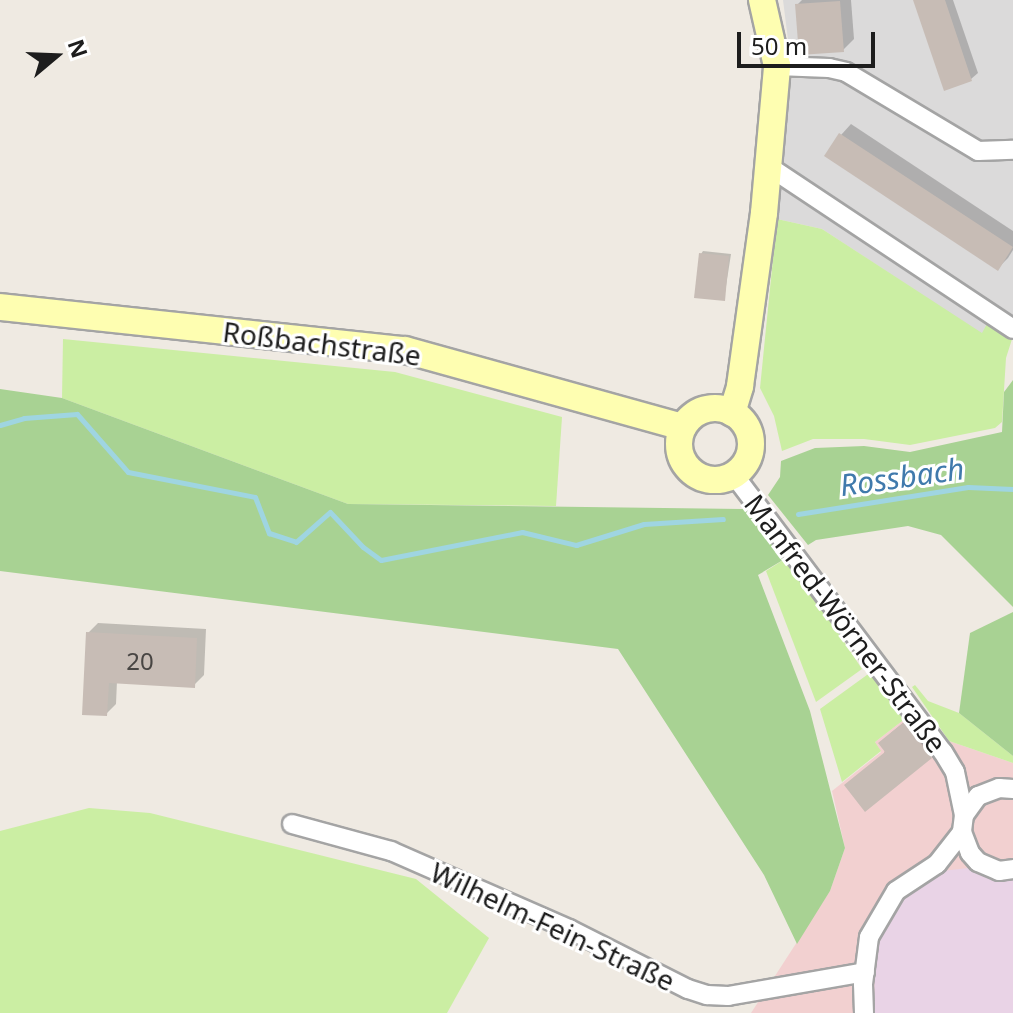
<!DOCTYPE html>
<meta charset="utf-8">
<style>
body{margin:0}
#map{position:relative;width:1013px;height:1013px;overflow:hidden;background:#efeae2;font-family:"Noto Sans",sans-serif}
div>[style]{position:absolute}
.residential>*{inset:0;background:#dbdada}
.commercial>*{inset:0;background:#f2d0d0}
.industrial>*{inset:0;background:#e9d3e6}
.grass>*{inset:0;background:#cbeea3}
.forest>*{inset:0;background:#a8d293}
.shadow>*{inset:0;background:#0003}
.stream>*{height:5px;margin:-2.5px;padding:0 2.5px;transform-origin:2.5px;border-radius:2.5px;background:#9fd5e1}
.building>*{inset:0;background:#c7bcb5}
.roads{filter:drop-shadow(2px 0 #a4a4a4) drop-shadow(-2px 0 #a4a4a4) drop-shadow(0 2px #a4a4a4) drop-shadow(0 -2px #a4a4a4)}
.street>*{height:18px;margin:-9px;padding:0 9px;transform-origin:9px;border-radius:9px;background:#fff}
.secondary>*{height:26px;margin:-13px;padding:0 13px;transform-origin:13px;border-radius:13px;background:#fefeb1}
.secondary>.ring{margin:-13px;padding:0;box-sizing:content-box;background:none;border:26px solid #fefeb1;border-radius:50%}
span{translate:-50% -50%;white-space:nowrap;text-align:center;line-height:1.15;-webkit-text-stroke:6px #fff;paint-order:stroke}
.number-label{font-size:24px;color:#484543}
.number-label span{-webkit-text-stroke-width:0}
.street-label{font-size:28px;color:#1d1d1d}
.water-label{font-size:30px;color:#407aac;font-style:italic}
.north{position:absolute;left:16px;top:16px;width:80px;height:80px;-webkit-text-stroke:6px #fff;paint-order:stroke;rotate:71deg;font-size:22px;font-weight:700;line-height:32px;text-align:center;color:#1d1d1d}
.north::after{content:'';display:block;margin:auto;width:28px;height:36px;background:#1d1d1d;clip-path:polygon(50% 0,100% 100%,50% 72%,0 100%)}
.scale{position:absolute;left:737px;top:32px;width:138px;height:36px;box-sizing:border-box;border:4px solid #1d1d1d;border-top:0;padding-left:10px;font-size:24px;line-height:28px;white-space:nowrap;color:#1d1d1d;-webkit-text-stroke:6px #fff;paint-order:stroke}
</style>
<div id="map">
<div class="residential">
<i style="clip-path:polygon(783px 0,1013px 0,1013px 336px,982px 334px,822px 229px,777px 219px,792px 72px)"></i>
</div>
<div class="commercial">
<i style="clip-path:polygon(906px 718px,932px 753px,949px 741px,1013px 763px,1013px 873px,872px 996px,874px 1013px,751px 1013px,830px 891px,845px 848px,832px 791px,881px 752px,875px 742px)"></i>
</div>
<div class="industrial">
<i style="clip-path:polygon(977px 867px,1013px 873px,1013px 1013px,874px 1013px,875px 957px,885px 925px,907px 892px,942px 871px)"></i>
</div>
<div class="grass">
<i style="clip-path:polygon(777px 219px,822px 229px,982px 333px,988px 322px,1013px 336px,1006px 358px,1002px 422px,995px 428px,910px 445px,864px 439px,813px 439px,782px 451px,774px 416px,760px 388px)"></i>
<i style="clip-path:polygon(63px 339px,395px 372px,562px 417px,556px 506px,348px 504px,62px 398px)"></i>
<i style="clip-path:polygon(788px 557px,862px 669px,816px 702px,766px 571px)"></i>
<i style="clip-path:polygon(871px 672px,906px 718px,875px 742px,881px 751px,842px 782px,820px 709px)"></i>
<i style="clip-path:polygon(915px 685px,928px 701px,959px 713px,1013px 756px,1013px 763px,949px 741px,912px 687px)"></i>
<i style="clip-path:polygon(89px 808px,150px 813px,416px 879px,489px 938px,447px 1013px,0 1013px,0 831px)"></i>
</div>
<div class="forest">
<i style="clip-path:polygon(1013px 380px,1013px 607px,941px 535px,908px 526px,816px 540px,808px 545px,768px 495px,780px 477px,781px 461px,815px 448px,864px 446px,910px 452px,1002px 432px,1004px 392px)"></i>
<i style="clip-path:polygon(0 389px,62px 398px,348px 504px,742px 509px,750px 504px,788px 557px,758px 575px,810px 711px,845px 848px,830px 891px,797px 944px,764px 875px,618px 649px,0 571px)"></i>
<i style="clip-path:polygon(1013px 612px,1013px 756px,959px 713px,970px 633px)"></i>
</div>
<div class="shadow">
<i style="clip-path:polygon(802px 0,851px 0,854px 39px,843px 50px,797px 5px)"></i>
<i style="clip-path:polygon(915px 0,953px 0,978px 73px,971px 79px)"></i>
<i style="clip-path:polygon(851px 124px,1013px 231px,1013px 250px,1008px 258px,998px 268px,841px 135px)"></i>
<i style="clip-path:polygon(703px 251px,731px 254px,724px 299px,701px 254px)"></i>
<i style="clip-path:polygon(98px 623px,206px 629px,204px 675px,194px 685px,117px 681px,116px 704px,106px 714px,88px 633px)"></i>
<i style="clip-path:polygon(915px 713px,941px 746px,865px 809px,891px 733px)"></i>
</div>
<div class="stream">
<i style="left:0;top:425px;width:25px;rotate:-16deg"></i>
<i style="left:24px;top:418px;width:53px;rotate:-4.3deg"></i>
<i style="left:77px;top:414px;width:77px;rotate:48.7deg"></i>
<i style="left:128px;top:472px;width:129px;rotate:11.1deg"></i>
<i style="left:255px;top:497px;width:39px;rotate:69deg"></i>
<i style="left:269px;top:533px;width:28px;rotate:18deg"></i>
<i style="left:296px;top:542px;width:45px;rotate:-41.4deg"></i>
<i style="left:330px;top:512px;width:48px;rotate:46.7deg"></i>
<i style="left:363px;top:547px;width:22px;rotate:36deg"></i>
<i style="left:381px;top:560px;width:144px;rotate:-11.2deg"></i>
<i style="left:522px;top:532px;width:56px;rotate:13.5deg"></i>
<i style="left:576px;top:545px;width:71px;rotate:-17.2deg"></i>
<i style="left:644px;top:524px;width:79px;rotate:-3.6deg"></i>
<i style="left:798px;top:514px;width:172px;rotate:-9deg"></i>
<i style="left:968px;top:487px;width:45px;rotate:2.5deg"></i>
</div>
<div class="building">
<i style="clip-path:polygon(913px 0,945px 0,972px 81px,944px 91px)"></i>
<i style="clip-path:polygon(840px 1px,844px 52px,799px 55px,795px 4px)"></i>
<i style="clip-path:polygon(839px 133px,1013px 247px,998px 271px,824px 156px)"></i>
<i style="clip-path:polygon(699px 253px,729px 256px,725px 301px,694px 298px)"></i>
<i style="clip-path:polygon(86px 632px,197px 638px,195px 688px,109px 683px,107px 716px,82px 715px)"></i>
<i style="clip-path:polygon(904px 722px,932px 758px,865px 812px,844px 785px,885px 752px,878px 743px)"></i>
</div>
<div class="roads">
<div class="street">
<i style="left:777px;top:66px;width:52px;rotate:2.2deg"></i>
<i style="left:829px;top:68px;width:17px;rotate:13deg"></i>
<i style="left:846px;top:72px;width:154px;rotate:30.9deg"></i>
<i style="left:978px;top:151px;width:35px;rotate:-2deg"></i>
<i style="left:768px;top:166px;width:294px;rotate:33.6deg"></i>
<i style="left:734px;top:475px;width:347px;rotate:53deg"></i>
<i style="left:943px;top:752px;width:23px;rotate:59deg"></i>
<i style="left:955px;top:772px;width:44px;rotate:78.2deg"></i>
<i style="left:1013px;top:789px;width:14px;rotate:-176deg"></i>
<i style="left:999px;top:788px;width:22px;rotate:159deg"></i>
<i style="left:978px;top:796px;width:24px;rotate:126deg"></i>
<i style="left:964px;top:815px;width:17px;rotate:97deg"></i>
<i style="left:962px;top:832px;width:22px;rotate:69deg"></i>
<i style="left:970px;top:853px;width:12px;rotate:48deg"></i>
<i style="left:978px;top:862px;width:23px;rotate:23deg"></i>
<i style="left:999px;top:871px;width:14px;rotate:-8deg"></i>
<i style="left:292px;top:824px;width:103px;rotate:15.3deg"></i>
<i style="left:391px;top:851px;width:194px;rotate:23.7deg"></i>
<i style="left:569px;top:929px;width:133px;rotate:26.8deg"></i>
<i style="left:688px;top:989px;width:20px;rotate:18deg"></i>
<i style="left:707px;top:995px;width:21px;rotate:3deg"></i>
<i style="left:728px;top:996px;width:139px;rotate:-9.9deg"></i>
<i style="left:864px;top:1013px;width:29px;rotate:-92deg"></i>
<i style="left:863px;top:984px;width:47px;rotate:-82.7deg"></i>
<i style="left:869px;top:937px;width:53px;rotate:-59.6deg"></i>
<i style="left:896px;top:891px;width:49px;rotate:-33.4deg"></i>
<i style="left:937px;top:864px;width:41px;rotate:-52deg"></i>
</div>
<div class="secondary">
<i style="left:0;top:307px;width:407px;rotate:6.1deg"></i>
<i style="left:405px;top:350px;width:288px;rotate:15.5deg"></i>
<i class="ring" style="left:679px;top:408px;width:46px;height:46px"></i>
<i style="left:732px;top:413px;width:28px;rotate:-73deg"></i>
<i style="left:740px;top:386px;width:175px;rotate:-82.1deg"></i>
<i style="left:764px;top:213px;width:148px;rotate:-84.9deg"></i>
<i style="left:777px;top:66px;width:68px;rotate:-102.8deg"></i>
</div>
</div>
<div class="number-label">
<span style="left:140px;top:661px">20</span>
</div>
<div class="street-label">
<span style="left:322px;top:343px;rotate:7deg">Roßbachstraße</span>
<span style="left:846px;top:623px;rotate:53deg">Manfred-Wörner-Straße</span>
<span style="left:553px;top:926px;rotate:25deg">Wilhelm-Fein-Straße</span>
</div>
<div class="water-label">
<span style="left:902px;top:477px;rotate:-8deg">Rossbach</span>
</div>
<div class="north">N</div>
<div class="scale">50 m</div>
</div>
